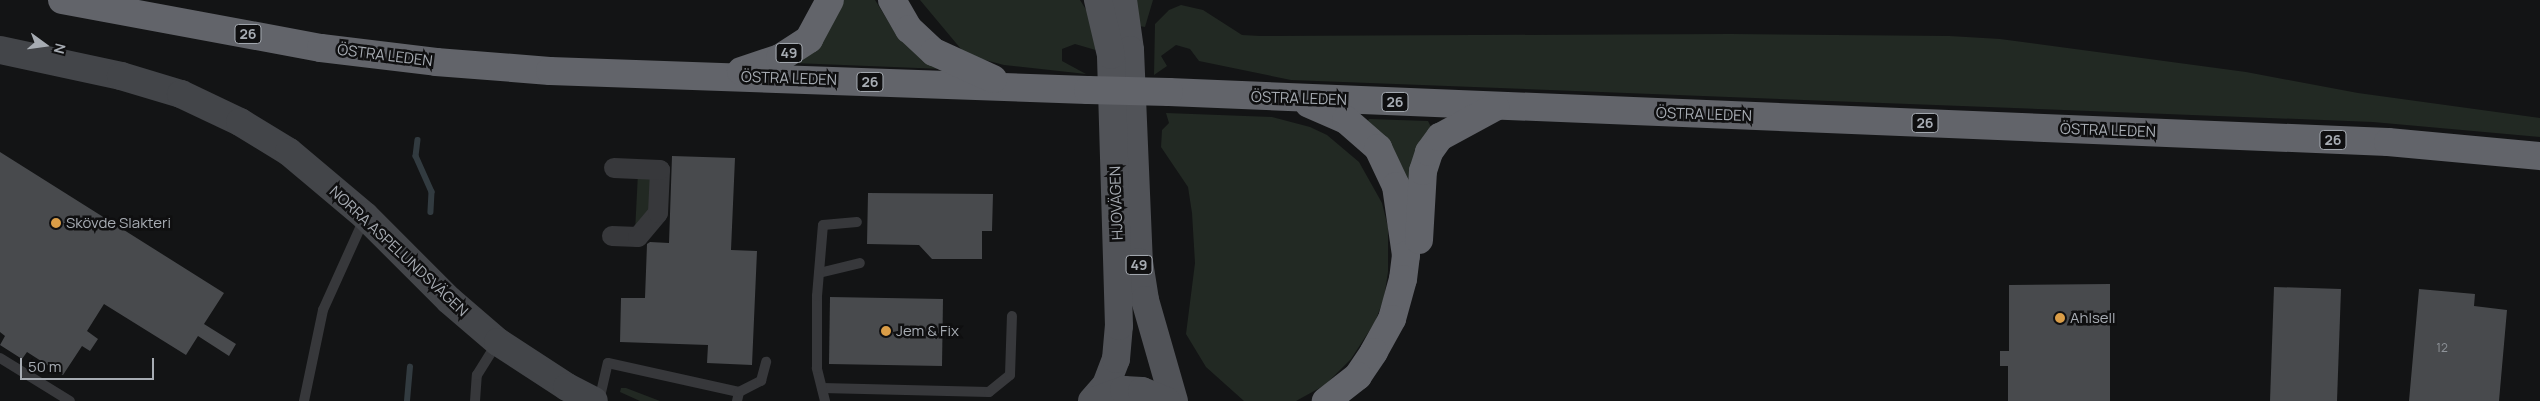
<!DOCTYPE html>
<meta charset="utf-8">
<style>
body{margin:0}
#map{position:relative;width:2540px;height:401px;overflow:hidden;background:#131415;font-family:Manrope,sans-serif}
div>[style]{position:absolute}
.green>*{inset:0;background:#222923}
.stream>*{height:5.5px;margin:-2.75px;padding:0 2.75px;transform-origin:2.75px;border-radius:2.75px;background:#323b40}
.building>*{inset:0;background:#484a4d}
.lane>*{height:10px;margin:-5px;padding:0 5px;transform-origin:5px;border-radius:5px;background:#37383b}
.street>*{height:20px;margin:-10px;padding:0 10px;transform-origin:10px;border-radius:10px;background:#37383b}
.secondary>*{height:28px;margin:-14px;padding:0 14px;transform-origin:14px;border-radius:14px;background:#434549}
.primary>*{height:28px;margin:-14px;padding:0 14px;transform-origin:14px;border-radius:14px;background:#515358}
.highway>*{height:28px;margin:-14px;padding:0 14px;transform-origin:14px;border-radius:14px;background:#62646a}
.highway-bridge>*{height:28px;margin:-14px;padding:0 14px;transform-origin:14px;border-radius:14px;background:#62646a}
.dots>*{width:14px;height:14px;translate:-50% -50%;box-sizing:border-box;border:2px solid #0f0f10;border-radius:50%}
span{translate:-50% -50%;white-space:nowrap;text-align:center;line-height:1.15;-webkit-text-stroke:5px #0f0f10;paint-order:stroke}
.number-label{font-size:12px;color:#8f949a}
.number-label span{-webkit-text-stroke-width:0}
.shield-label span{padding:1px 4px;background:#0f0f10;border:1px solid;border-radius:4px;-webkit-text-stroke-width:0}
.shield-label{font-size:14px;color:#a7acb3;font-weight:700}
.street-label{font-size:15px;color:#a7acb3}
.poi-label{font-size:15px;color:#a7acb3}
.left{translate:0 -50%;text-align:left}
.north{position:absolute;left:20px;top:20px;width:50px;height:50px;-webkit-text-stroke:4px #0f0f10;paint-order:stroke;rotate:104deg;font-size:14px;font-weight:700;line-height:20px;text-align:center;color:#a7acb3}
.north::after{content:'';display:block;margin:auto;width:18px;height:22px;background:#a7acb3;clip-path:polygon(50% 0,100% 100%,50% 72%,0 100%)}
.scale{position:absolute;left:20px;top:358px;width:134px;height:22px;box-sizing:border-box;border:2px solid #a7acb3;border-top:0;padding-left:6px;font-size:15px;line-height:18px;white-space:nowrap;color:#a7acb3;-webkit-text-stroke:4px #0f0f10;paint-order:stroke}
</style>
<div id="map">
<div class="green">
<i style="clip-path:polygon(838px 0,875px 0,896px 34px,943px 69px,794px 63px)"></i>
<i style="clip-path:polygon(920px 0,1080px 0,1090px 16px,1099px 51px,1075px 44px,1062px 49px,1062px 61px,1086px 74px,1004px 65px,966px 55px)"></i>
<i style="clip-path:polygon(1133px 0,1153px 0,1145px 27px,1139px 26px)"></i>
<i style="clip-path:polygon(1181px 5px,1203px 10px,1242px 35px,1260px 36px,1730px 34px,1949px 36px,2000px 39px,2246px 72px,2358px 93px,2540px 118px,2540px 137px,2373px 122px,1291px 80px,1199px 61px,1190px 49px,1176px 45px,1161px 56px,1167px 66px,1154px 75px,1155px 24px,1169px 10px)"></i>
<i style="clip-path:polygon(1166px 113px,1272px 117px,1310px 127px,1327px 135px,1359px 162px,1382px 203px,1388px 227px,1388px 272px,1384px 298px,1375px 322px,1351px 359px,1325px 385px,1296px 401px,1244px 401px,1206px 367px,1186px 334px,1195px 263px,1192px 213px,1188px 187px,1161px 147px,1162px 130px,1169px 123px)"></i>
<i style="clip-path:polygon(1369px 119px,1428px 121px,1431px 127px,1412px 197px,1367px 122px)"></i>
<i style="clip-path:polygon(638px 173px,650px 174px,653px 214px,635px 232px)"></i>
<i style="clip-path:polygon(621px 388px,626px 388px,660px 401px,640px 401px,620px 392px)"></i>
</div>
<div class="stream">
<i style="left:418px;top:140px;width:16px;rotate:97deg"></i>
<i style="left:416px;top:156px;width:39px;rotate:66deg"></i>
<i style="left:432px;top:192px;width:20px;rotate:93deg"></i>
<i style="left:407px;top:401px;width:34px;rotate:-85deg"></i>
</div>
<div class="building">
<i style="clip-path:polygon(0 152px,224px 293px,204px 324px,236px 344px,229px 356px,198px 336px,186px 355px,104px 304px,87px 331px,98px 339px,90px 351px,82px 346px,63px 375px,27px 352px,22px 359px,0 345px,5px 336px,0 332px)"></i>
<i style="clip-path:polygon(672px 156px,735px 158px,731px 250px,757px 251px,752px 365px,707px 363px,708px 345px,620px 342px,621px 298px,645px 298px,647px 244px,650px 242px,669px 243px)"></i>
<i style="clip-path:polygon(868px 193px,993px 194px,992px 231px,982px 231px,982px 259px,932px 259px,919px 245px,867px 244px)"></i>
<i style="clip-path:polygon(2110px 284px,2110px 401px,2008px 401px,2008px 366px,2000px 366px,2000px 351px,2009px 351px,2009px 285px)"></i>
<i style="clip-path:polygon(2274px 287px,2341px 289px,2337px 401px,2270px 401px)"></i>
<i style="clip-path:polygon(2419px 289px,2475px 294px,2474px 306px,2507px 310px,2499px 401px,2409px 401px)"></i>
<i style="clip-path:polygon(830px 297px,943px 299px,942px 366px,829px 364px)"></i>
</div>
<div class="lane">
<i style="left:819px;top:273px;width:42px;rotate:-13.7deg"></i>
<i style="left:0;top:358px;width:82px;rotate:31.6deg"></i>
<i style="left:822px;top:388px;width:167px;rotate:1.4deg"></i>
<i style="left:989px;top:392px;width:27px;rotate:-39deg"></i>
<i style="left:1010px;top:375px;width:59px;rotate:-88.1deg"></i>
<i style="left:304px;top:401px;width:93px;rotate:-78.2deg"></i>
<i style="left:323px;top:310px;width:100px;rotate:-65.7deg"></i>
<i style="left:475px;top:401px;width:26px;rotate:-86deg"></i>
<i style="left:477px;top:375px;width:38px;rotate:-58deg"></i>
<i style="left:599px;top:401px;width:39px;rotate:-77deg"></i>
<i style="left:608px;top:363px;width:134px;rotate:12.5deg"></i>
<i style="left:737px;top:401px;width:9px;rotate:-77deg"></i>
<i style="left:739px;top:392px;width:25px;rotate:-27deg"></i>
<i style="left:761px;top:381px;width:20px;rotate:-75deg"></i>
<i style="left:825px;top:401px;width:34px;rotate:-104deg"></i>
<i style="left:817px;top:368px;width:72px;rotate:-90deg"></i>
<i style="left:817px;top:296px;width:71px;rotate:-85.2deg"></i>
<i style="left:823px;top:225px;width:34px;rotate:-5deg"></i>
</div>
<div class="street">
<i style="left:612px;top:236px;width:26px;rotate:2deg"></i>
<i style="left:638px;top:237px;width:31px;rotate:-50deg"></i>
<i style="left:658px;top:213px;width:43px;rotate:-87.3deg"></i>
<i style="left:660px;top:170px;width:46px;rotate:-177.5deg"></i>
</div>
<div class="secondary">
<i style="left:0;top:50px;width:124px;rotate:12.1deg"></i>
<i style="left:121px;top:76px;width:63px;rotate:16.7deg"></i>
<i style="left:181px;top:94px;width:65px;rotate:25.4deg"></i>
<i style="left:240px;top:122px;width:57px;rotate:31.5deg"></i>
<i style="left:289px;top:152px;width:99px;rotate:40.1deg"></i>
<i style="left:365px;top:216px;width:119px;rotate:45deg"></i>
<i style="left:449px;top:300px;width:65px;rotate:40.6deg"></i>
<i style="left:498px;top:342px;width:82px;rotate:33.1deg"></i>
<i style="left:567px;top:387px;width:30px;rotate:27deg"></i>
</div>
<div class="primary">
<i style="left:1123px;top:0;width:50px;rotate:82deg"></i>
<i style="left:1130px;top:50px;width:212px;rotate:87.6deg"></i>
<i style="left:1139px;top:262px;width:38px;rotate:81deg"></i>
<i style="left:1145px;top:300px;width:105px;rotate:74deg"></i>
<i style="left:1092px;top:401px;width:21px;rotate:-49deg"></i>
<i style="left:1106px;top:385px;width:28px;rotate:-69deg"></i>
<i style="left:1116px;top:359px;width:33px;rotate:-85deg"></i>
<i style="left:1119px;top:326px;width:271px;rotate:-91.7deg"></i>
<i style="left:1111px;top:55px;width:57px;rotate:-103.3deg"></i>
<i style="left:1094px;top:401px;width:32px;rotate:-20deg"></i>
<i style="left:1124px;top:390px;width:18px;rotate:3deg"></i>
<i style="left:1142px;top:391px;width:27px;rotate:22deg"></i>
</div>
<div class="highway">
<i style="left:62px;top:0;width:263px;rotate:10.5deg"></i>
<i style="left:321px;top:48px;width:116px;rotate:6.9deg"></i>
<i style="left:436px;top:62px;width:114px;rotate:4.5deg"></i>
<i style="left:550px;top:71px;width:538px;rotate:2.02deg"></i>
<i style="left:892px;top:0;width:34px;rotate:60deg"></i>
<i style="left:909px;top:29px;width:34px;rotate:43deg"></i>
<i style="left:934px;top:52px;width:65px;rotate:24.6deg"></i>
<i style="left:741px;top:71px;width:41px;rotate:-18.4deg"></i>
<i style="left:780px;top:58px;width:35px;rotate:-33deg"></i>
<i style="left:809px;top:39px;width:44px;rotate:-61.7deg"></i>
<i style="left:1169px;top:92px;width:1220px;rotate:2.35deg"></i>
<i style="left:2388px;top:142px;width:153px;rotate:5.3deg"></i>
<i style="left:1309px;top:104px;width:40px;rotate:23.4deg"></i>
<i style="left:1346px;top:120px;width:43px;rotate:41.2deg"></i>
<i style="left:1378px;top:148px;width:42px;rotate:64.7deg"></i>
<i style="left:1396px;top:186px;width:70px;rotate:81.8deg"></i>
<i style="left:1406px;top:255px;width:24px;rotate:97deg"></i>
<i style="left:1403px;top:279px;width:41px;rotate:105.4deg"></i>
<i style="left:1392px;top:319px;width:38px;rotate:119deg"></i>
<i style="left:1374px;top:352px;width:29px;rotate:124deg"></i>
<i style="left:1358px;top:376px;width:41px;rotate:142deg"></i>
<i style="left:1419px;top:240px;width:69px;rotate:-86.7deg"></i>
<i style="left:1423px;top:171px;width:20px;rotate:-72deg"></i>
<i style="left:1429px;top:152px;width:19px;rotate:-54deg"></i>
<i style="left:1440px;top:137px;width:63px;rotate:-28.6deg"></i>
</div>
<div class="highway-bridge">
<i style="left:1088px;top:90px;width:81px;rotate:1.4deg"></i>
</div>
<div class="dots">
<i style="left:56px;top:223px;background:#da9d47"></i>
<i style="left:2060px;top:318px;background:#da9d47"></i>
<i style="left:886px;top:331px;background:#da9d47"></i>
</div>
<div class="number-label">
<span style="left:2442px;top:348px">12</span>
</div>
<div class="shield-label">
<span style="left:248px;top:34px">26</span>
<span style="left:789px;top:53px">49</span>
<span style="left:870px;top:82px">26</span>
<span style="left:1395px;top:102px">26</span>
<span style="left:1925px;top:123px">26</span>
<span style="left:2333px;top:140px">26</span>
<span style="left:1139px;top:265px">49</span>
</div>
<div class="street-label">
<span style="left:385px;top:55px;rotate:7deg">ÖSTRA LEDEN</span>
<span style="left:789px;top:78px;rotate:2deg">ÖSTRA LEDEN</span>
<span style="left:1299px;top:98px;rotate:2deg">ÖSTRA LEDEN</span>
<span style="left:1704px;top:114px;rotate:2deg">ÖSTRA LEDEN</span>
<span style="left:2108px;top:130px;rotate:2deg">ÖSTRA LEDEN</span>
<span style="left:1116px;top:203px;rotate:-92deg">HJOVÄGEN</span>
<span style="left:399px;top:251px;rotate:43deg">NORRA ASPELUNDSVÄGEN</span>
</div>
<div class="poi-label">
<span class="left" style="left:66px;top:223px">Skövde Slakteri</span>
<span class="left" style="left:2070px;top:318px">Ahlsell</span>
<span class="left" style="left:896px;top:331px">Jem &amp; Fix</span>
</div>
<div class="north">N</div>
<div class="scale">50 m</div>
</div>
